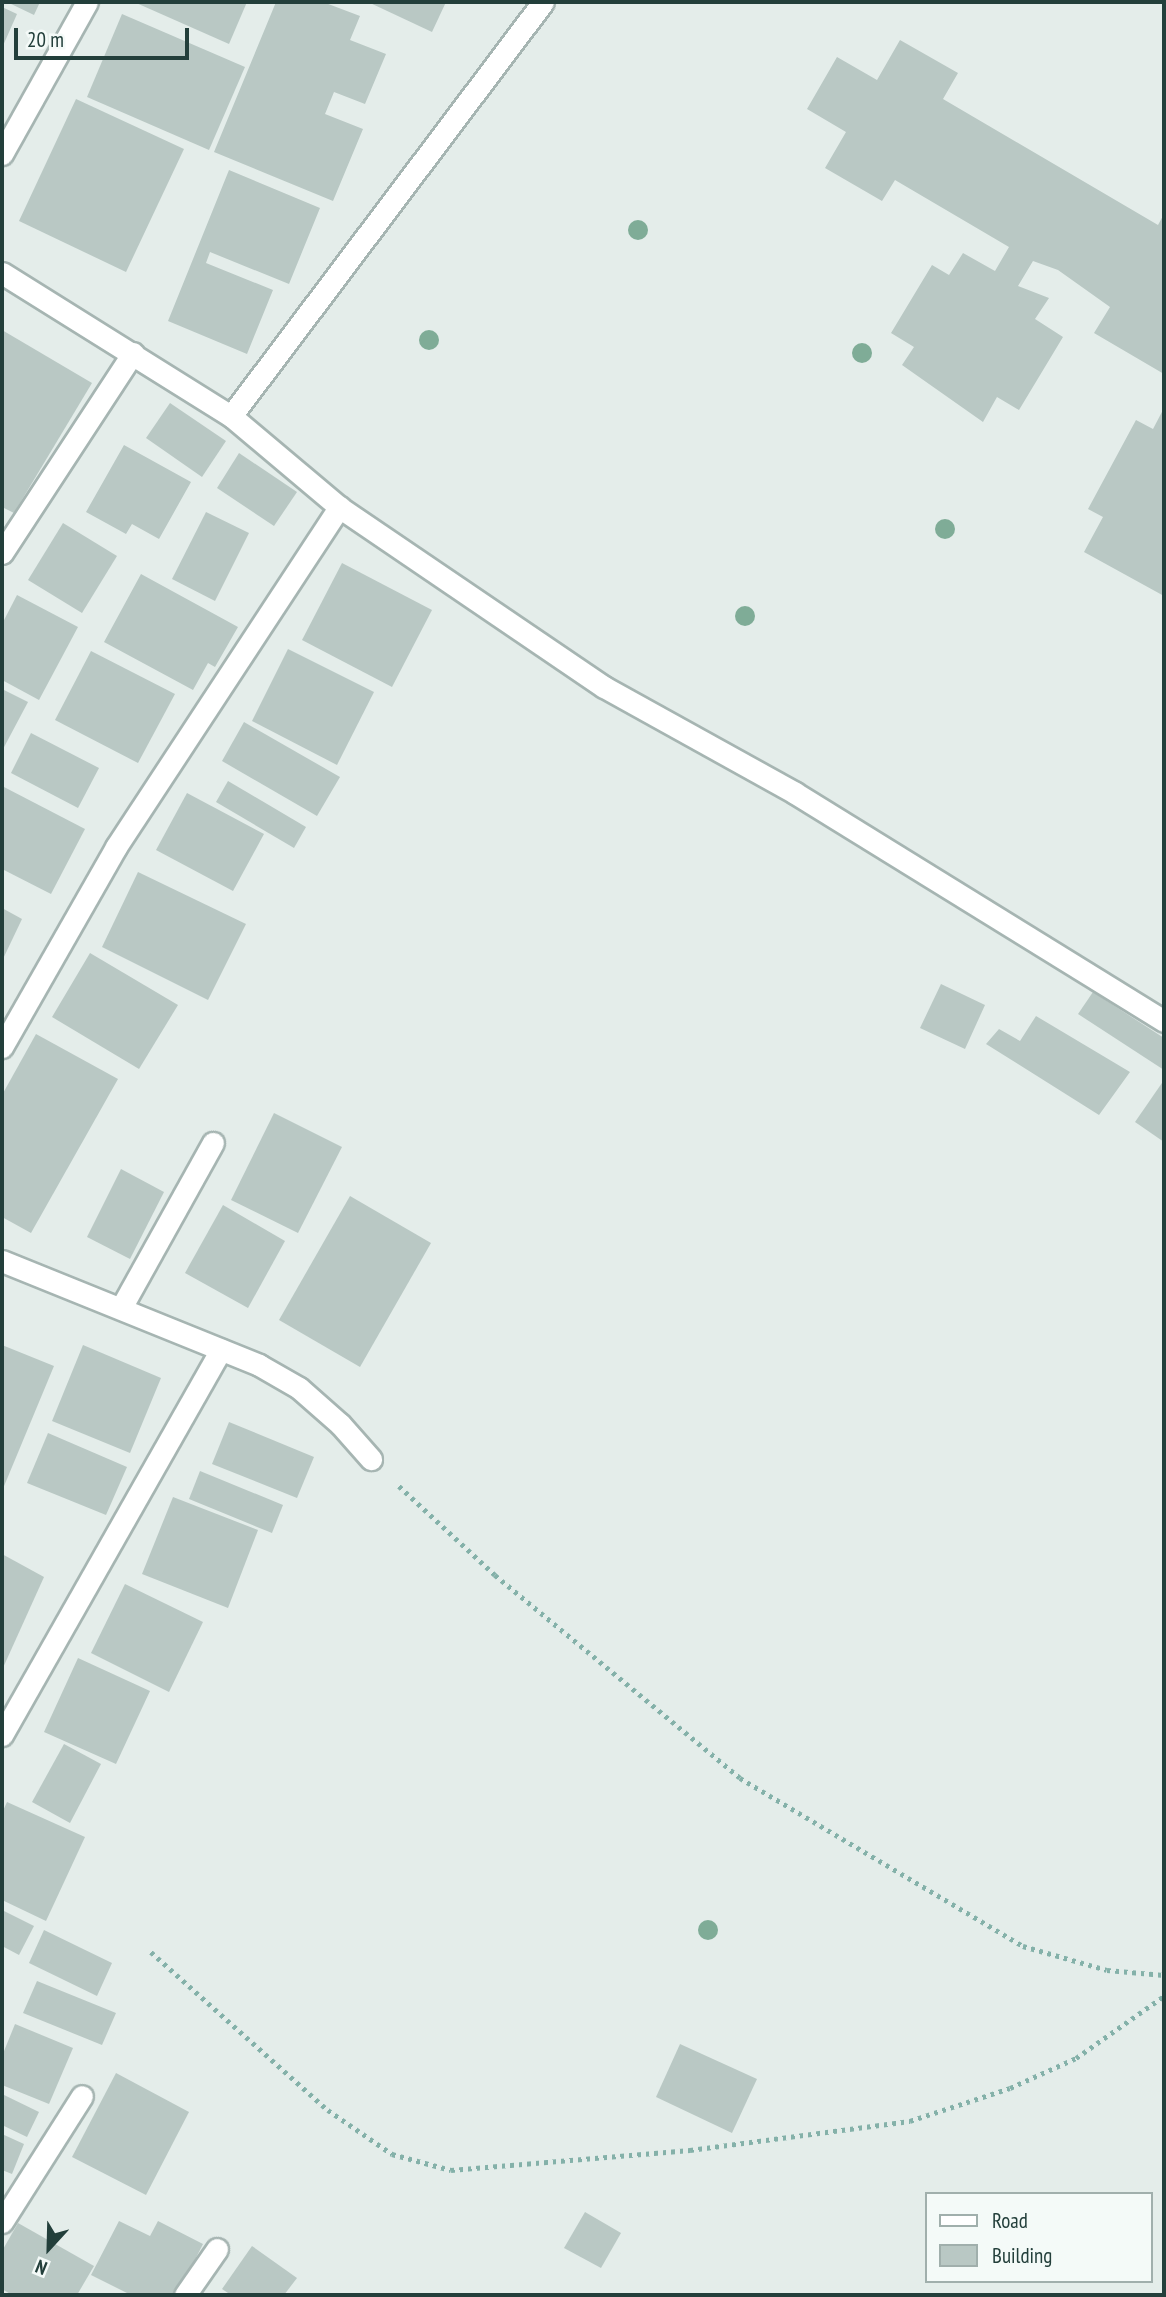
<!DOCTYPE html>
<style>
body{margin:0}
#map{position:relative;width:1166px;height:2297px;overflow:hidden;background:#e4edea;font-family:"PT Sans Narrow",sans-serif}
div>[style]{position:absolute}
.building>*{inset:0;background:#b9c8c4}
.path>*{height:4.5px;margin-top:-2.25px;transform-origin:0;background:repeating-linear-gradient(90deg,#84b1a9 0 3.5px,transparent 0 8.5px)}
.roads{filter:drop-shadow(2px 0 #a6b5b2) drop-shadow(-2px 0 #a6b5b2) drop-shadow(0 2px #a6b5b2) drop-shadow(0 -2px #a6b5b2)}
.minor>*{height:21px;margin:-10.5px;padding:0 10.5px;transform-origin:10.5px;border-radius:10.5px;background:#fff}
.trees>*{width:20px;height:20px;margin:-10px;border-radius:50%;background:#7fac97}
span{translate:-50% -50%;white-space:nowrap;text-align:center;line-height:1.15;-webkit-text-stroke:7px #f4faf8;paint-order:stroke}
.frame{position:absolute;inset:0;border:4px solid #233f3b;pointer-events:none}
.legend{position:absolute;left:925px;top:2192px;width:228px;height:91px;box-sizing:border-box;background:#f4faf8;border:2px solid #a0afac;margin:0;padding:9px 12px;list-style:none;font-size:21px;color:#233f3b}
.legend li{display:flex;align-items:center;gap:14px;height:35px}
.legend b{width:35px;border:2px solid #a0afac}
.north{position:absolute;left:14px;top:2213px;width:70px;height:70px;-webkit-text-stroke:5px #f4faf8;paint-order:stroke;rotate:202deg;font-size:19px;font-weight:700;line-height:28px;text-align:center;color:#233f3b}
.north::after{content:'';display:block;margin:auto;width:24px;height:32px;background:#233f3b;clip-path:polygon(50% 0,100% 100%,50% 72%,0 100%)}
.scale{position:absolute;left:14px;top:28px;width:175px;height:32px;box-sizing:border-box;border:4px solid #233f3b;border-top:0;padding-left:9px;font-size:21px;line-height:24px;white-space:nowrap;color:#233f3b;-webkit-text-stroke:5px #f4faf8;paint-order:stroke}
</style>
<div id="map">
<div class="building">
<i style="clip-path:polygon(7px 2px,40px 2px,34px 15px)"></i>
<i style="clip-path:polygon(134px 2px,247px 2px,229px 44px)"></i>
<i style="clip-path:polygon(276px 2px,323px 2px,360px 16px,350px 40px,386px 54px,365px 104px,334px 92px,325px 114px,363px 129px,333px 201px,214px 152px)"></i>
<i style="clip-path:polygon(368px 2px,446px 2px,432px 32px)"></i>
<i style="clip-path:polygon(2px 7px,17px 14px,2px 48px)"></i>
<i style="clip-path:polygon(122px 14px,245px 67px,209px 150px,87px 97px)"></i>
<i style="clip-path:polygon(900px 40px,958px 73px,943px 99px,1158px 225px,1164px 214px,1164px 374px,1094px 333px,1110px 307px,1058px 270px,1033px 261px,1018px 286px,1049px 298px,1035px 319px,1063px 337px,1019px 410px,997px 397px,983px 422px,902px 365px,914px 347px,891px 333px,932px 265px,949px 275px,963px 253px,995px 271px,1009px 247px,895px 180px,882px 201px,825px 168px,846px 132px,807px 109px,837px 57px,877px 80px)"></i>
<i style="clip-path:polygon(76px 99px,184px 149px,126px 272px,19px 221px)"></i>
<i style="clip-path:polygon(229px 170px,320px 208px,289px 284px,210px 252px,206px 263px,273px 290px,247px 354px,168px 321px)"></i>
<i style="clip-path:polygon(2px 330px,92px 383px,14px 513px,2px 507px)"></i>
<i style="clip-path:polygon(170px 403px,226px 441px,202px 477px,146px 438px)"></i>
<i style="clip-path:polygon(1164px 408px,1164px 596px,1084px 552px,1103px 517px,1088px 509px,1136px 420px,1153px 429px)"></i>
<i style="clip-path:polygon(124px 445px,191px 482px,159px 539px,132px 524px,126px 534px,86px 512px)"></i>
<i style="clip-path:polygon(239px 453px,297px 492px,274px 526px,217px 488px)"></i>
<i style="clip-path:polygon(206px 512px,249px 533px,215px 601px,172px 579px)"></i>
<i style="clip-path:polygon(63px 523px,117px 556px,82px 613px,28px 580px)"></i>
<i style="clip-path:polygon(342px 563px,432px 610px,392px 687px,302px 640px)"></i>
<i style="clip-path:polygon(141px 574px,238px 627px,215px 667px,208px 663px,193px 690px,104px 642px)"></i>
<i style="clip-path:polygon(17px 595px,78px 627px,39px 700px,2px 680px,2px 624px)"></i>
<i style="clip-path:polygon(288px 649px,374px 692px,337px 765px,252px 721px)"></i>
<i style="clip-path:polygon(91px 651px,175px 694px,138px 763px,55px 720px)"></i>
<i style="clip-path:polygon(2px 689px,28px 702px,2px 751px)"></i>
<i style="clip-path:polygon(244px 722px,340px 777px,317px 816px,222px 761px)"></i>
<i style="clip-path:polygon(31px 733px,99px 768px,78px 808px,11px 773px)"></i>
<i style="clip-path:polygon(228px 781px,306px 827px,294px 848px,216px 802px)"></i>
<i style="clip-path:polygon(4px 787px,85px 829px,51px 894px,2px 869px)"></i>
<i style="clip-path:polygon(187px 793px,264px 834px,233px 891px,156px 850px)"></i>
<i style="clip-path:polygon(138px 872px,246px 924px,208px 1000px,102px 947px)"></i>
<i style="clip-path:polygon(2px 908px,22px 919px,2px 961px)"></i>
<i style="clip-path:polygon(90px 953px,178px 1005px,139px 1069px,52px 1017px)"></i>
<i style="clip-path:polygon(941px 984px,985px 1005px,965px 1049px,920px 1028px)"></i>
<i style="clip-path:polygon(1093px 992px,1164px 1038px,1164px 1070px,1078px 1014px)"></i>
<i style="clip-path:polygon(1036px 1016px,1130px 1072px,1099px 1115px,986px 1044px,999px 1029px,1020px 1041px)"></i>
<i style="clip-path:polygon(36px 1034px,118px 1079px,31px 1233px,2px 1217px,2px 1095px)"></i>
<i style="clip-path:polygon(1164px 1080px,1164px 1142px,1135px 1122px)"></i>
<i style="clip-path:polygon(274px 1113px,342px 1147px,298px 1233px,231px 1200px)"></i>
<i style="clip-path:polygon(121px 1169px,164px 1192px,130px 1259px,87px 1237px)"></i>
<i style="clip-path:polygon(350px 1196px,431px 1243px,360px 1367px,279px 1320px)"></i>
<i style="clip-path:polygon(223px 1205px,285px 1241px,248px 1308px,185px 1273px)"></i>
<i style="clip-path:polygon(2px 1345px,54px 1366px,2px 1491px)"></i>
<i style="clip-path:polygon(83px 1345px,161px 1378px,130px 1453px,52px 1421px)"></i>
<i style="clip-path:polygon(229px 1422px,314px 1457px,297px 1498px,212px 1464px)"></i>
<i style="clip-path:polygon(48px 1433px,127px 1467px,106px 1515px,27px 1483px)"></i>
<i style="clip-path:polygon(200px 1471px,283px 1505px,272px 1533px,189px 1499px)"></i>
<i style="clip-path:polygon(173px 1497px,258px 1530px,228px 1608px,142px 1574px)"></i>
<i style="clip-path:polygon(2px 1554px,44px 1577px,2px 1670px)"></i>
<i style="clip-path:polygon(125px 1584px,203px 1622px,169px 1692px,91px 1653px)"></i>
<i style="clip-path:polygon(78px 1658px,150px 1691px,116px 1764px,44px 1732px)"></i>
<i style="clip-path:polygon(64px 1744px,101px 1764px,70px 1823px,32px 1802px)"></i>
<i style="clip-path:polygon(7px 1802px,85px 1837px,46px 1921px,2px 1900px,2px 1813px)"></i>
<i style="clip-path:polygon(2px 1910px,34px 1926px,19px 1955px,2px 1946px)"></i>
<i style="clip-path:polygon(44px 1930px,112px 1963px,97px 1996px,29px 1963px)"></i>
<i style="clip-path:polygon(37px 1981px,116px 2013px,102px 2045px,23px 2013px)"></i>
<i style="clip-path:polygon(15px 2024px,73px 2048px,49px 2104px,2px 2085px,2px 2056px)"></i>
<i style="clip-path:polygon(680px 2044px,757px 2079px,732px 2133px,656px 2097px)"></i>
<i style="clip-path:polygon(116px 2073px,189px 2112px,146px 2195px,72px 2157px)"></i>
<i style="clip-path:polygon(2px 2094px,39px 2112px,27px 2137px,2px 2125px)"></i>
<i style="clip-path:polygon(2px 2134px,24px 2144px,12px 2174px,2px 2170px)"></i>
<i style="clip-path:polygon(585px 2212px,621px 2233px,601px 2268px,564px 2248px)"></i>
<i style="clip-path:polygon(119px 2221px,150px 2236px,158px 2221px,203px 2244px,177px 2295px,131px 2295px,91px 2275px)"></i>
<i style="clip-path:polygon(18px 2223px,94px 2266px,77px 2295px,12px 2295px,2px 2289px,2px 2251px)"></i>
<i style="clip-path:polygon(252px 2246px,297px 2278px,284px 2295px,231px 2295px,222px 2289px)"></i>
</div>
<div class="path">
<i style="left:399px;top:1486px;width:131px;rotate:42.8deg"></i>
<i style="left:495px;top:1575px;width:318px;rotate:39.6deg"></i>
<i style="left:740px;top:1778px;width:329px;rotate:30.7deg"></i>
<i style="left:1023px;top:1946px;width:87px;rotate:15.9deg"></i>
<i style="left:1107px;top:1970px;width:57px;rotate:5deg"></i>
<i style="left:151px;top:1952px;width:237px;rotate:41.8deg"></i>
<i style="left:328px;top:2110px;width:78px;rotate:34.5deg"></i>
<i style="left:392px;top:2154px;width:61px;rotate:15.2deg"></i>
<i style="left:451px;top:2170px;width:240px;rotate:-4.8deg"></i>
<i style="left:690px;top:2150px;width:222px;rotate:-7.5deg"></i>
<i style="left:910px;top:2121px;width:105px;rotate:-18.3deg"></i>
<i style="left:1010px;top:2088px;width:72px;rotate:-24.4deg"></i>
<i style="left:1076px;top:2058px;width:108px;rotate:-35.2deg"></i>
</div>
<div class="roads">
<div class="minor">
<i style="left:2px;top:154px;width:174px;rotate:-60.8deg"></i>
<i style="left:2px;top:273px;width:270px;rotate:32deg"></i>
<i style="left:231px;top:416px;width:141px;rotate:40.1deg"></i>
<i style="left:339px;top:507px;width:320px;rotate:34.2deg"></i>
<i style="left:604px;top:687px;width:218px;rotate:29deg"></i>
<i style="left:795px;top:793px;width:434px;rotate:31.7deg"></i>
<i style="left:231px;top:416px;width:518px;rotate:-53deg"></i>
<i style="left:2px;top:553px;width:239px;rotate:-56.8deg"></i>
<i style="left:2px;top:1047px;width:230px;rotate:-60.3deg"></i>
<i style="left:116px;top:847px;width:407px;rotate:-56.7deg"></i>
<i style="left:2px;top:1261px;width:277px;rotate:22deg"></i>
<i style="left:259px;top:1365px;width:46px;rotate:29.9deg"></i>
<i style="left:299px;top:1388px;width:55px;rotate:41.3deg"></i>
<i style="left:340px;top:1424px;width:47px;rotate:48.5deg"></i>
<i style="left:121px;top:1308px;width:189px;rotate:-60.9deg"></i>
<i style="left:2px;top:1735px;width:443px;rotate:-60.4deg"></i>
<i style="left:2px;top:2222px;width:149px;rotate:-57.6deg"></i>
<i style="left:185px;top:2295px;width:56px;rotate:-55.2deg"></i>
</div>
</div>
<div class="trees">
<i style="left:638px;top:230px"></i>
<i style="left:429px;top:340px"></i>
<i style="left:862px;top:353px"></i>
<i style="left:945px;top:529px"></i>
<i style="left:745px;top:616px"></i>
<i style="left:708px;top:1930px"></i>
</div>
<div class="frame"></div>
<ul class="legend">
<li><b style="height:9px;background:#fff"></b>Road</li>
<li><b style="height:19px;background:#b9c8c4"></b>Building</li>
</ul>
<div class="north">N</div>
<div class="scale">20 m</div>
</div>
